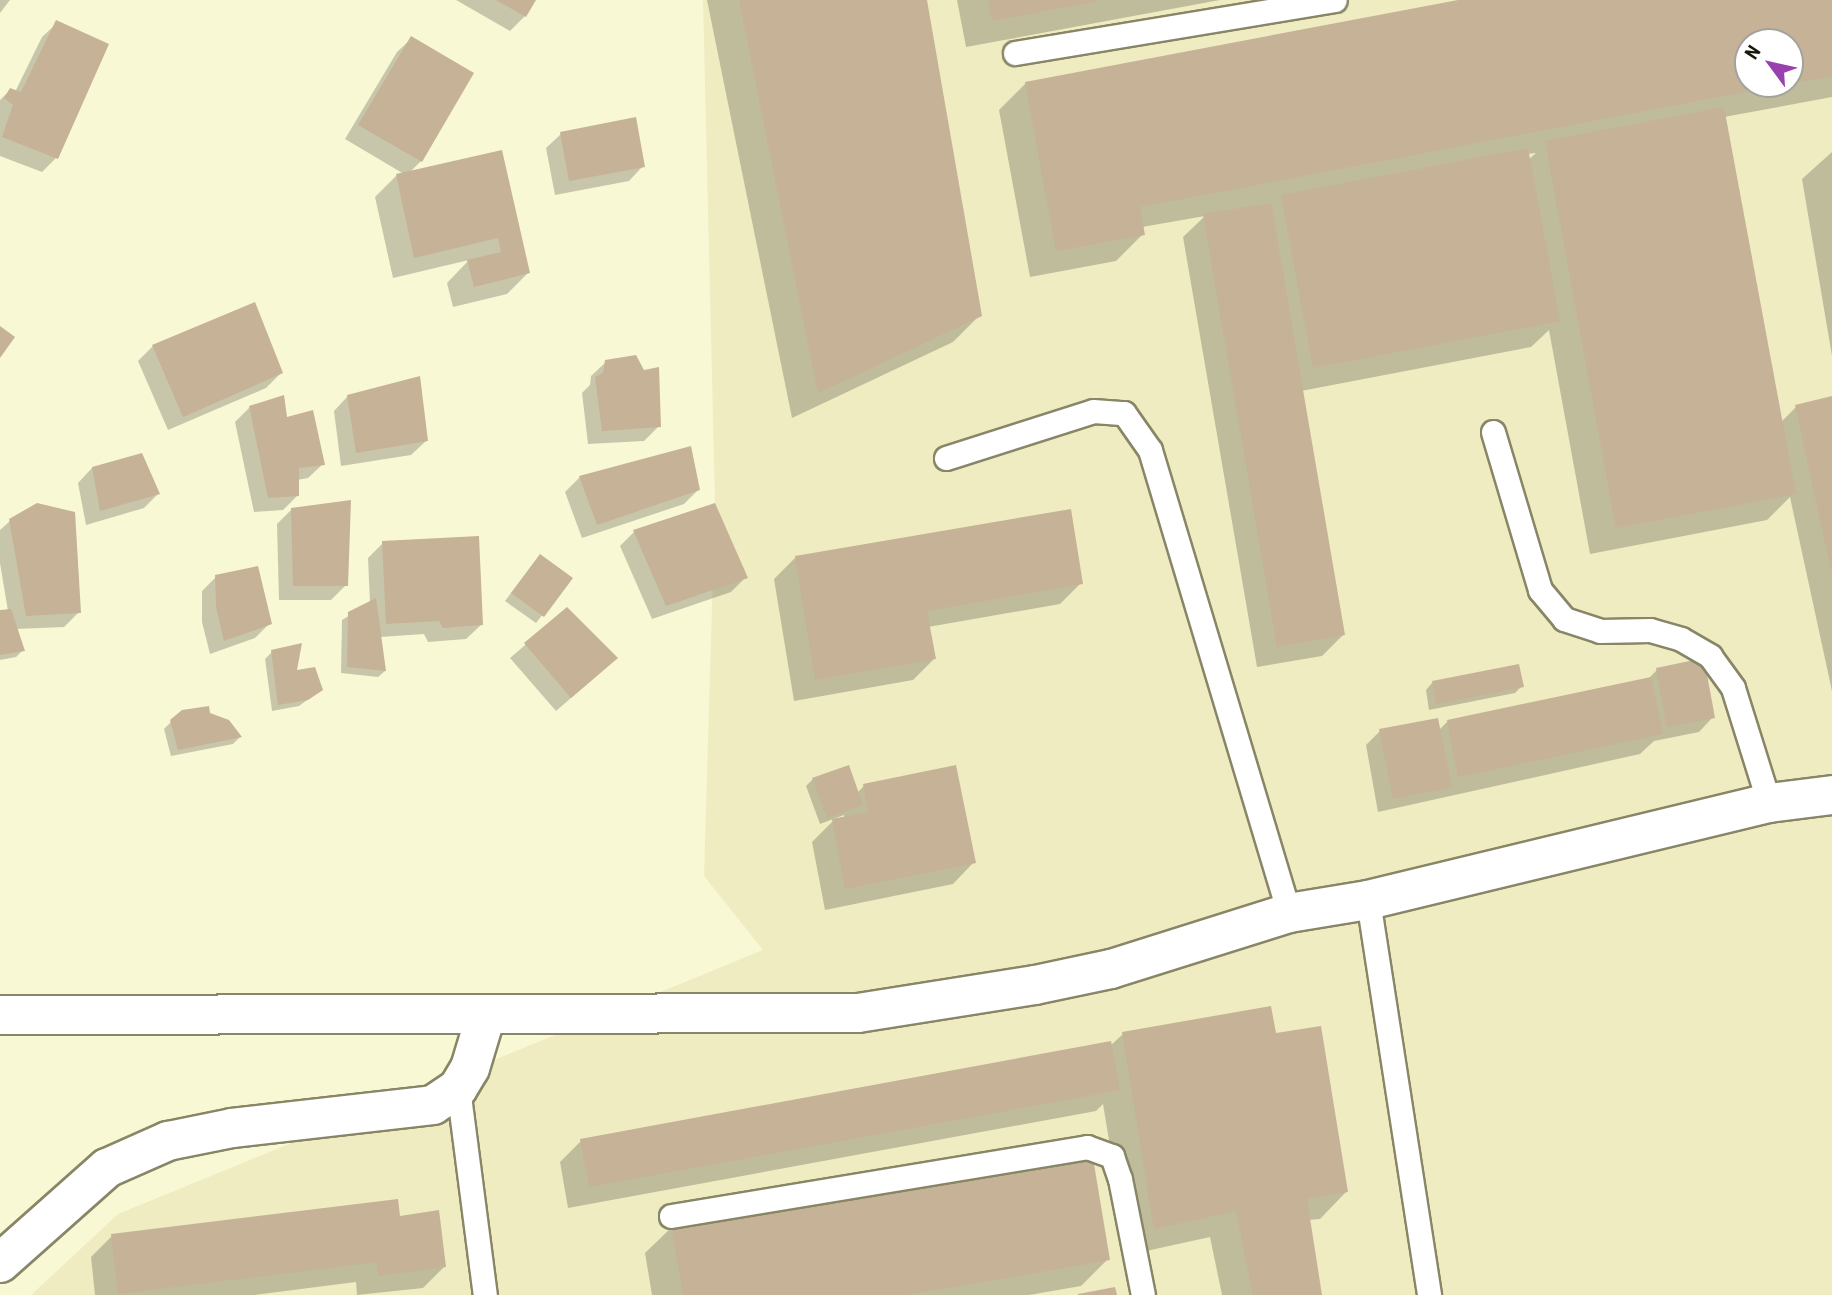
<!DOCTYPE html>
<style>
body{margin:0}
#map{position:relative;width:1832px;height:1295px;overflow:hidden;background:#f9f8d5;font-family:"Roboto Condensed",sans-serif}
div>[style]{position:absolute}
.built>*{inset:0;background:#efecc2}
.shadow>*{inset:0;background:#0003}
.building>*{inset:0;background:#c6b296}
.roads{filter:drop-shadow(2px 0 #888667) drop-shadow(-2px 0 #888667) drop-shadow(0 2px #888667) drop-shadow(0 -2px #888667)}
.lane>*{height:23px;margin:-11.5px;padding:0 11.5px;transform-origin:11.5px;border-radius:11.5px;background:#fff}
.street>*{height:38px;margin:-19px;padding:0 19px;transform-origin:19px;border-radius:19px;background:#fff}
span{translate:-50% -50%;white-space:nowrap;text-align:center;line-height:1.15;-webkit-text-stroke:5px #fff;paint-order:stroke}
.north{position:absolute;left:1734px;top:28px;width:70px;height:70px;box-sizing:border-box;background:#fff;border:2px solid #a3a29d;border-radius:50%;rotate:303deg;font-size:19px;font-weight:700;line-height:28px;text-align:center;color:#18170b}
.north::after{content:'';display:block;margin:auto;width:24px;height:32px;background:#9841ae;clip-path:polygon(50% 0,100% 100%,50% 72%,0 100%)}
</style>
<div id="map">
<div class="built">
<i style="clip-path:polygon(evenodd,703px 0,1832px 0,1832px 1295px,31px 1295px,118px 1214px,763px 950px,704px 876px,715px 503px,703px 0,1748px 42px,1790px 42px,1790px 84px,1748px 84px,1748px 42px)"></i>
</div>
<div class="shadow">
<i style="clip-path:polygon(0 0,10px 0,0 13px)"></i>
<i style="clip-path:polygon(456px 0,534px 0,525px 16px,510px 31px)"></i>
<i style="clip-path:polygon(707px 0,926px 0,980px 315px,953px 342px,792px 418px)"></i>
<i style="clip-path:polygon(957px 0,1220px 0,966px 47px)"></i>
<i style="clip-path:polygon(evenodd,1467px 0,1832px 0,1832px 97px,1724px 117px,1781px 422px,1796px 407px,1832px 398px,1832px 691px,1790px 497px,1767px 520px,1590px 554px,1549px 330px,1531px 347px,1301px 391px,1343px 635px,1322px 656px,1257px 667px,1183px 237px,1205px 216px,1142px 227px,1143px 234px,1116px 261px,1030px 277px,999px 110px,1026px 83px,1467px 0,1748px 42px,1790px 42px,1790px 84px,1748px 84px,1748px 42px,1467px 0,1536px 153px,1528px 160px,1527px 154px,1536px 153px)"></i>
<i style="clip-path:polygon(57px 23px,56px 158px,42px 172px,0 156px,0 100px,10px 90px,15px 92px,42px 37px)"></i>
<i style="clip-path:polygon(412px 38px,421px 161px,409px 173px,500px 152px,528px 273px,507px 294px,453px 307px,447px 283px,469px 260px,393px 278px,375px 197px,396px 176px,404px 174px,345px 139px,397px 52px)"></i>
<i style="clip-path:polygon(561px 134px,643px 166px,629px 181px,555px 195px,546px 148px)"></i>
<i style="clip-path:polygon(1832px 152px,1832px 356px,1802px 179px)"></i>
<i style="clip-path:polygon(153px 346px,281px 373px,266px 388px,168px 430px,138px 361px)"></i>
<i style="clip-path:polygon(606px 362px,659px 426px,644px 441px,588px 444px,582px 393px,590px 385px,591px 376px)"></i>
<i style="clip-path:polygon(348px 396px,426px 441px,411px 455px,341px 466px,334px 411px)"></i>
<i style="clip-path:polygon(250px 407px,286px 419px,323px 464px,308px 478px,297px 480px,298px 495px,283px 510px,254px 512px,235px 422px)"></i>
<i style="clip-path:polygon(92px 468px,158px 494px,144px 508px,86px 525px,78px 483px)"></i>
<i style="clip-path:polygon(580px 477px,698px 490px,684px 504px,582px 538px,565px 492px)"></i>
<i style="clip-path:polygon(292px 509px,346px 585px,331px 600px,279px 600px,277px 524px)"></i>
<i style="clip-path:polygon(10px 521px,79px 612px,64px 627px,16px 629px,23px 650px,16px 657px,0 660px,0 612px,8px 611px,0 563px,0 530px)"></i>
<i style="clip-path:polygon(634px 532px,745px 578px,731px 592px,652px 619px,620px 546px)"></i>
<i style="clip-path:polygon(383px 543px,481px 625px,466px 639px,428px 642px,424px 634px,380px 637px,385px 671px,378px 677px,341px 673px,342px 620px,370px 603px,368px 558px)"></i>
<i style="clip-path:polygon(795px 558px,1081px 583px,1060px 604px,928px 627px,934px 659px,913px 680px,794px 701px,774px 579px)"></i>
<i style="clip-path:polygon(534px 563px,571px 578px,536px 623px,505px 601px)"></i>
<i style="clip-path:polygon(216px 577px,270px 623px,255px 638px,210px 654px,202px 622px,202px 591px)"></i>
<i style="clip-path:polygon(567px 609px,601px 672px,556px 711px,510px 658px)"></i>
<i style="clip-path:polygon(272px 652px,294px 672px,321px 690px,299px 706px,272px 711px,265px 659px)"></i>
<i style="clip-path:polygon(1657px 670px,1713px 717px,1699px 732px,1654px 741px,1640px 754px,1378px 812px,1366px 745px,1380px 731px,1439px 730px,1447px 722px,1647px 680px)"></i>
<i style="clip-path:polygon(1432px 683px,1522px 686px,1515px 693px,1429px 710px,1426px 690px)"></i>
<i style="clip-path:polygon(209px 714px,240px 737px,233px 744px,171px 756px,164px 729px,171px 722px)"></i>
<i style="clip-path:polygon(813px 779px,857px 793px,864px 786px,974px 862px,953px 884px,825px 910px,812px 842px,834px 820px,845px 819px,844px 815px,820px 824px,806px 786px)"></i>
<i style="clip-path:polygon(1123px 1034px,1274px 1035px,1346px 1192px,1320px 1219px,1308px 1220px,1321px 1295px,1222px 1295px,1210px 1237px,1128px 1255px,1103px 1104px,1096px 1111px,568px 1208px,560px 1162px,581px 1141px,1110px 1046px)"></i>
<i style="clip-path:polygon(398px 1218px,444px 1267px,423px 1288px,357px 1295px,356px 1282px,254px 1295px,95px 1295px,91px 1257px,112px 1236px)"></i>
<i style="clip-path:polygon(672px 1227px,1108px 1259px,1081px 1286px,1029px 1295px,652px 1295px,645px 1253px)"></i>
</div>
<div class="building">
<i style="clip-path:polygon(496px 0,536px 0,526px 17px)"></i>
<i style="clip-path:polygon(739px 0,927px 0,982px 316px,818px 393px)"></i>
<i style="clip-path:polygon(988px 0,1097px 0,1098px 1px,992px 21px)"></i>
<i style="clip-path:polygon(1458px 0,1832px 0,1832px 76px,1790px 84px,1790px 42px,1748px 42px,1748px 84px,1781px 85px,1140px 207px,1145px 235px,1056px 251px,1025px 82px)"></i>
<i style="clip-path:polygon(56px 20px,109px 44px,58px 159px,2px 137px,13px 105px,4px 98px,10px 88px,21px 92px)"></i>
<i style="clip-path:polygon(411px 36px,474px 73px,422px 162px,358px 125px)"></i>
<i style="clip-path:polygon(1724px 107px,1796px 494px,1616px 528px,1545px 141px)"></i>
<i style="clip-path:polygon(636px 117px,645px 167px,569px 181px,560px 132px)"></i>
<i style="clip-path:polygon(1528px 148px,1560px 321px,1313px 368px,1281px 195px)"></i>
<i style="clip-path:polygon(502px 150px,530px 273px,474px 287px,467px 260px,501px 252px,498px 238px,414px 258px,396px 174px)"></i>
<i style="clip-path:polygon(1271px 203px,1345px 635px,1277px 647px,1203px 214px)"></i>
<i style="clip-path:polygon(255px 302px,283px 373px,183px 417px,152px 345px)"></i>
<i style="clip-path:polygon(0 326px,15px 337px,0 358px)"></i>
<i style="clip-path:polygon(636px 355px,644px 370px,659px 367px,661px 427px,602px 431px,595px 377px,603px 373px,605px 360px)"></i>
<i style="clip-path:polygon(420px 376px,428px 441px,356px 453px,347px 395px)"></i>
<i style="clip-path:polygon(284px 395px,287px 417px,313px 410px,325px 465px,299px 468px,299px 496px,268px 498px,249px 406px)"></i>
<i style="clip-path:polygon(1832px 396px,1832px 569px,1831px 570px,1795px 405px)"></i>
<i style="clip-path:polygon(691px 446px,700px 490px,597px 525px,579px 476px)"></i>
<i style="clip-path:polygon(142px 453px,160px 494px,100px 511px,92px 467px)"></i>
<i style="clip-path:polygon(351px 500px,348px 586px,293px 586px,291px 508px)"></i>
<i style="clip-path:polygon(37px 503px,75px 512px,81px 613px,26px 616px,9px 519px)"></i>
<i style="clip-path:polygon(715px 503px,748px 578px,666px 606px,633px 530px)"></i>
<i style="clip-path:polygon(1071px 509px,1083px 584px,927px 611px,936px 659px,815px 680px,795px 556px)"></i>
<i style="clip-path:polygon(479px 536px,483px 625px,443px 628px,439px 621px,386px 624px,382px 541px)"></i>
<i style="clip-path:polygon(540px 554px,573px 578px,544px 617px,511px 593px)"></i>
<i style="clip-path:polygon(258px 566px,272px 624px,224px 641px,216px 607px,215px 575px)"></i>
<i style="clip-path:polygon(376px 598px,386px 671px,347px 667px,348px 612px)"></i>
<i style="clip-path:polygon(567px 607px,618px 658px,571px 698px,524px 643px)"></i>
<i style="clip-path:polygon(11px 609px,25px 651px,0 655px,0 610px)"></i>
<i style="clip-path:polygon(302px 643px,297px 670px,315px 667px,323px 690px,308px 700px,278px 705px,271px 650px)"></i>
<i style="clip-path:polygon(1704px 658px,1715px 718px,1667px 727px,1656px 668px)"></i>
<i style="clip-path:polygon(1519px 664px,1524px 687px,1436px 704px,1432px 681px)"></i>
<i style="clip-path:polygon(1651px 677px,1663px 734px,1458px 777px,1447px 720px)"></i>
<i style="clip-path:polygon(209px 706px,210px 713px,229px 720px,242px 737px,178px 750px,170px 720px,182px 710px)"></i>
<i style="clip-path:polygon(1438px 718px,1452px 787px,1393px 799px,1379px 729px)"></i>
<i style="clip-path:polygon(849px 765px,863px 805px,827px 818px,812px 778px)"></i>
<i style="clip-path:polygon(956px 765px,976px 863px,845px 889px,832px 819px,868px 812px,863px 784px)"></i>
<i style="clip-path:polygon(1271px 1006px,1276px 1033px,1321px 1026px,1348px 1192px,1307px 1199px,1322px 1295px,1253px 1295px,1236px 1211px,1154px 1229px,1122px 1032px)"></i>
<i style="clip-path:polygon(1111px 1041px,1120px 1090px,589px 1187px,580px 1139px)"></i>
<i style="clip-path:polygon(1092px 1152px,1110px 1260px,906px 1295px,683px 1295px,671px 1225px)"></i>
<i style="clip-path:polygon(398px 1199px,400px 1216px,439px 1210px,446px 1267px,378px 1276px,377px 1262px,118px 1294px,111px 1234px)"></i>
<i style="clip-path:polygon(1115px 1287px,1117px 1295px,1078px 1295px,1078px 1294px)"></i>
</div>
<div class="roads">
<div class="lane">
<i style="left:1015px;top:53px;width:324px;rotate:-9.4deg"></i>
<i style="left:1493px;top:432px;width:165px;rotate:73.4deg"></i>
<i style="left:1540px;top:590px;width:38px;rotate:50deg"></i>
<i style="left:1564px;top:619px;width:38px;rotate:18deg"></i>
<i style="left:1600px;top:631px;width:50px;rotate:-1.1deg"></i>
<i style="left:1650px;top:630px;width:32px;rotate:16deg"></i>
<i style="left:1681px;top:639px;width:34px;rotate:30deg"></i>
<i style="left:1710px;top:656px;width:39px;rotate:54deg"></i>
<i style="left:1733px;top:688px;width:121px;rotate:72.6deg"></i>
<i style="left:946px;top:458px;width:154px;rotate:-17.7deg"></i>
<i style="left:1093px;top:411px;width:31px;rotate:4deg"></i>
<i style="left:1124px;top:413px;width:45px;rotate:54.9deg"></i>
<i style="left:1150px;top:450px;width:483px;rotate:73.3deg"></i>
<i style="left:1368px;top:900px;width:400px;rotate:81.2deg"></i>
<i style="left:458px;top:1088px;width:209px;rotate:82.6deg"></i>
<i style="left:671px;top:1216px;width:422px;rotate:-9.4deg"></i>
<i style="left:1087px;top:1147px;width:27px;rotate:20deg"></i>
<i style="left:1112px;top:1156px;width:24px;rotate:71deg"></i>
<i style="left:1120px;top:1179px;width:118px;rotate:78.8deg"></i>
</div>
<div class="street">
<i style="left:0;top:1015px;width:858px;rotate:-0.13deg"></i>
<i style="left:858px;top:1013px;width:179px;rotate:-9deg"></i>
<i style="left:1035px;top:985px;width:78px;rotate:-11.9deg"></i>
<i style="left:1111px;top:969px;width:187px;rotate:-17.5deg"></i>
<i style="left:1289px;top:913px;width:80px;rotate:-9.3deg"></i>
<i style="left:1368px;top:900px;width:413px;rotate:-13.6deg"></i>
<i style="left:1769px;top:803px;width:64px;rotate:-7.2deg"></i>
<i style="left:0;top:1263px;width:143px;rotate:-41.6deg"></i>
<i style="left:107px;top:1168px;width:67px;rotate:-23.9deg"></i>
<i style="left:168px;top:1141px;width:65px;rotate:-11.5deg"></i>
<i style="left:232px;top:1128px;width:202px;rotate:-6.5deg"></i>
<i style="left:433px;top:1105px;width:30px;rotate:-34deg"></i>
<i style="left:458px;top:1088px;width:23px;rotate:-59deg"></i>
<i style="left:470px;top:1068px;width:55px;rotate:-73.2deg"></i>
</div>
</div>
<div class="north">N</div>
</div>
